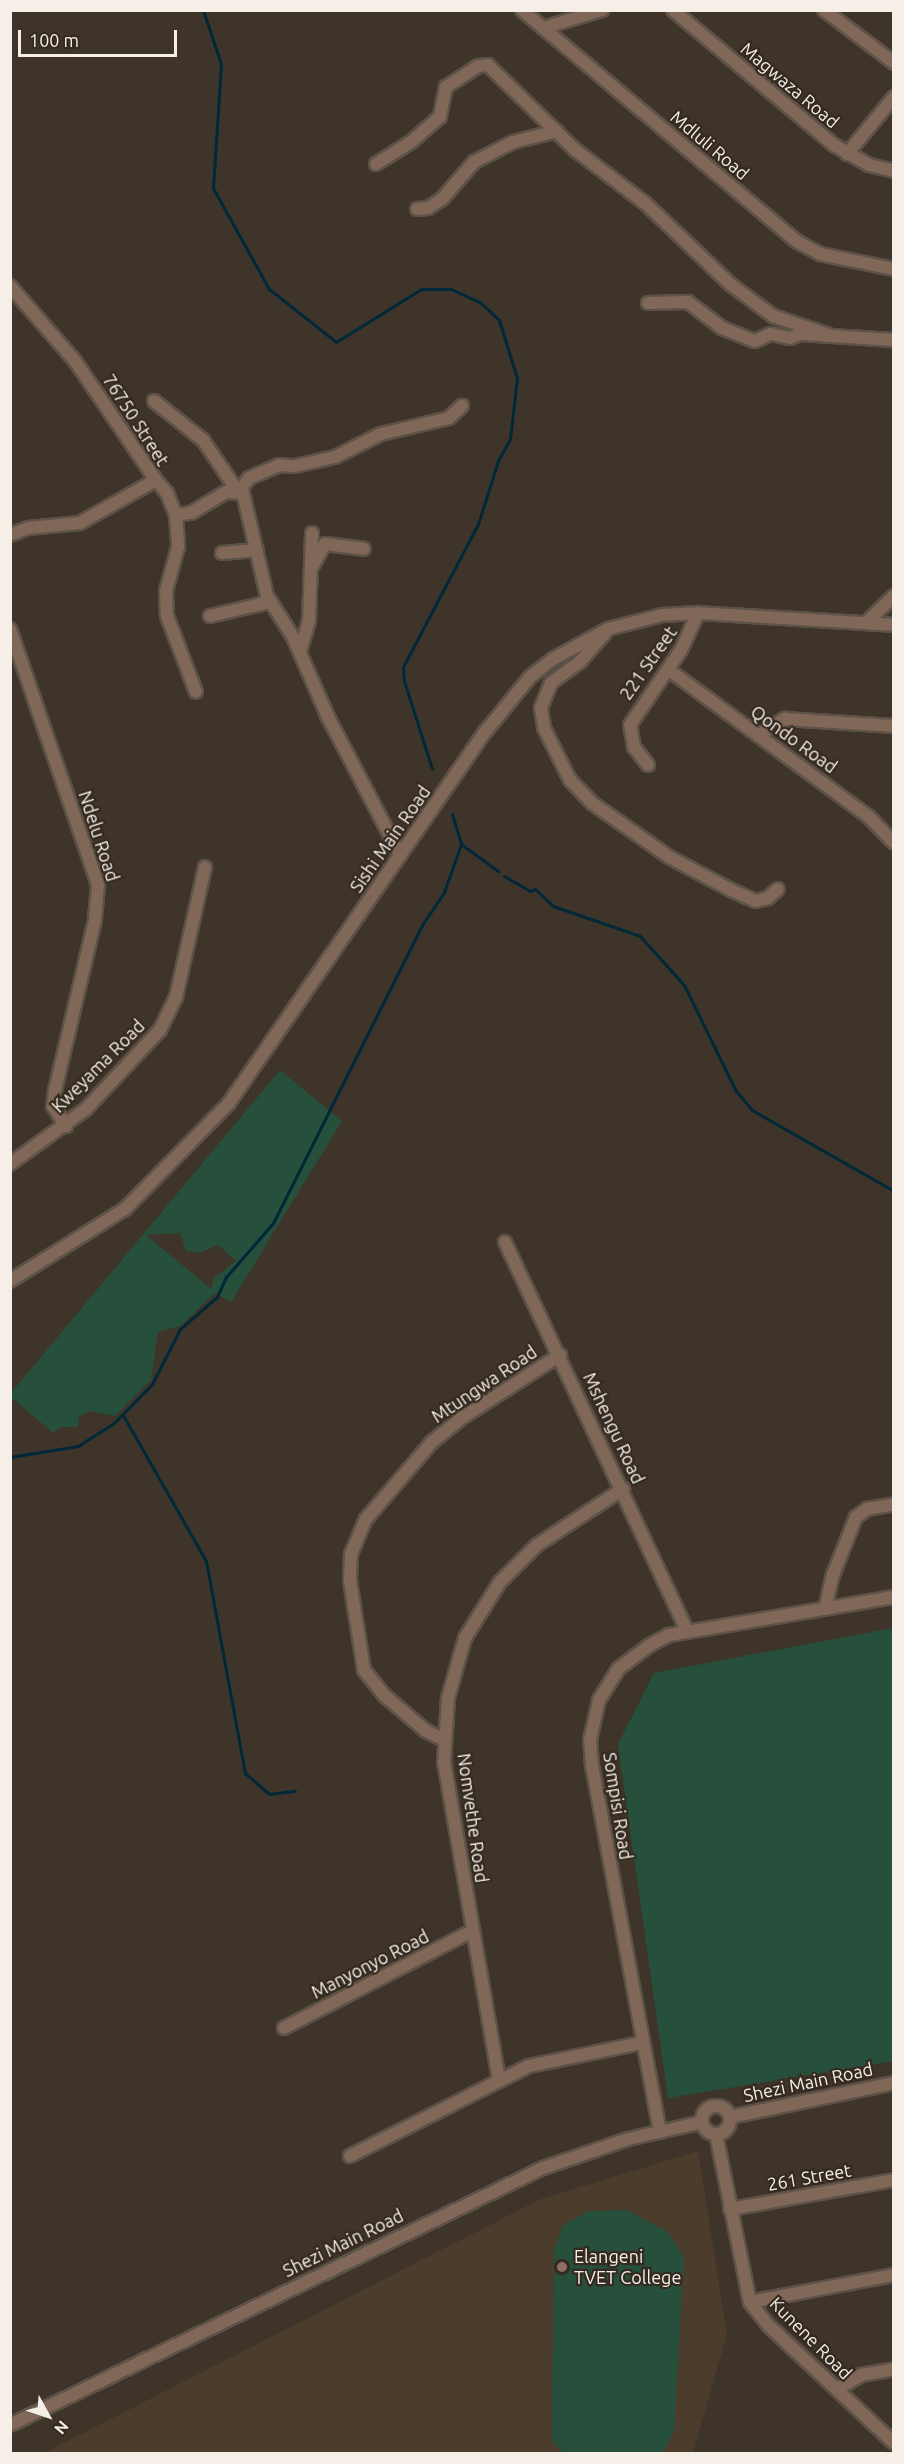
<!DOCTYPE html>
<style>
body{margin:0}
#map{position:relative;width:904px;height:2464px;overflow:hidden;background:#3f3429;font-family:Ubuntu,sans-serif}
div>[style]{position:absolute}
.built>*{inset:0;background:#4b3c2c}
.green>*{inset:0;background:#264f3c}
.stream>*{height:3px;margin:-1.5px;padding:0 1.5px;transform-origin:1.5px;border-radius:1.5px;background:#002838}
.roads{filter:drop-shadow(2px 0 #5c5248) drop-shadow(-2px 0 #5c5248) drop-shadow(0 2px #5c5248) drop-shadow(0 -2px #5c5248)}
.minor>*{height:12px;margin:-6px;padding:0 6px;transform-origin:6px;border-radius:6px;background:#806757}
.minor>.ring{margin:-6px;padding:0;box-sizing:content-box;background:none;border:12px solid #806757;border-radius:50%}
.dots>*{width:16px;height:16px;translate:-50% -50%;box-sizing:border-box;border:3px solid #342a1f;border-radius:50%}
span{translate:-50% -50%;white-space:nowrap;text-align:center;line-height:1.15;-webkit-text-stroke:4.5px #342a1f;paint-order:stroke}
.street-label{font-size:18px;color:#f6efe8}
.poi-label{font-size:18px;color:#f6efe8}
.left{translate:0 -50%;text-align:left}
.frame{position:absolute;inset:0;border:12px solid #f6efe8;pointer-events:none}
.north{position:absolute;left:18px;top:2386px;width:60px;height:60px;-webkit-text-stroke:4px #342a1f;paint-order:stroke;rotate:130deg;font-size:16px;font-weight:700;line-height:24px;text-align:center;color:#f6efe8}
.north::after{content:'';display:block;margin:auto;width:21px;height:27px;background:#f6efe8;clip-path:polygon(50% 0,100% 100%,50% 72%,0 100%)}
.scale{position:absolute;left:18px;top:30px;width:159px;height:27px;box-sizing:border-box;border:3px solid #f6efe8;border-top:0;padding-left:8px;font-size:18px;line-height:21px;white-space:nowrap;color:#f6efe8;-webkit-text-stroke:4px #342a1f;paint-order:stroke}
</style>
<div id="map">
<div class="built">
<i style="clip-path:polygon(698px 2151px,727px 2334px,693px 2453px,42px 2454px,541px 2199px)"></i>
</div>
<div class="green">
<i style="clip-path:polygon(evenodd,280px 1070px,342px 1121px,231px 1302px,215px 1293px,180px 1326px,158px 1332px,151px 1380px,115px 1416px,89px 1411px,79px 1417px,78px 1427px,61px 1427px,53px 1433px,11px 1397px,11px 1393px,280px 1070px,180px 1233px,186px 1251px,199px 1253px,218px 1245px,236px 1261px,214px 1278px,211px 1289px,146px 1235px,180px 1233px)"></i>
<i style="clip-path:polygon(893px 1628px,893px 2061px,668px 2098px,618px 1744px,654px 1673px)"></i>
<i style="clip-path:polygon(627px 2210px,668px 2232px,684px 2257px,674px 2431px,663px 2453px,562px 2453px,552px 2441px,554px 2251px,563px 2225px,589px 2211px)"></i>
</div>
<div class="stream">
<i style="left:203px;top:10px;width:57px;rotate:71.6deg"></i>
<i style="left:221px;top:64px;width:124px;rotate:93.7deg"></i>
<i style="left:213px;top:188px;width:115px;rotate:61deg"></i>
<i style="left:269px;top:289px;width:85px;rotate:38.3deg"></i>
<i style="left:336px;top:342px;width:100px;rotate:-31.9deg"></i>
<i style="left:421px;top:289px;width:30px"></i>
<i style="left:451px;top:289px;width:33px;rotate:25deg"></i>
<i style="left:481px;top:303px;width:25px;rotate:43deg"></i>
<i style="left:499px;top:320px;width:61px;rotate:72.8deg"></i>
<i style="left:517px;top:378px;width:61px;rotate:96.5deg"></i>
<i style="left:510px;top:439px;width:25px;rotate:119deg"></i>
<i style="left:498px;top:461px;width:66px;rotate:107.6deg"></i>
<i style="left:478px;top:524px;width:161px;rotate:117.7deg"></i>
<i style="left:403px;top:667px;width:14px;rotate:86deg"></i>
<i style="left:404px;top:681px;width:92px;rotate:72.3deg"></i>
<i style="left:452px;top:814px;width:31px;rotate:73deg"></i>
<i style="left:461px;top:844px;width:46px;rotate:36.1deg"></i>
<i style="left:504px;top:876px;width:30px;rotate:30deg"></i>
<i style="left:530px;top:891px;width:5px;rotate:-22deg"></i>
<i style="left:535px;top:889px;width:25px;rotate:43deg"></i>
<i style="left:553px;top:906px;width:92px;rotate:19deg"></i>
<i style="left:640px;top:936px;width:66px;rotate:48.1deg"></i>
<i style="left:684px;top:985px;width:118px;rotate:63.9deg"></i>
<i style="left:736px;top:1091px;width:25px;rotate:50deg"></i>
<i style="left:752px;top:1110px;width:163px;rotate:29.7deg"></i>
<i style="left:123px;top:1415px;width:168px;rotate:60.4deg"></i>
<i style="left:206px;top:1561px;width:216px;rotate:79.6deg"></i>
<i style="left:245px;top:1773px;width:32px;rotate:41deg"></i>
<i style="left:269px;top:1794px;width:26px;rotate:-7deg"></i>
<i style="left:10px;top:1457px;width:69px;rotate:-9.2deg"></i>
<i style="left:78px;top:1446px;width:43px;rotate:-32.6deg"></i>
<i style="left:114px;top:1423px;width:54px;rotate:-45.7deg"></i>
<i style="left:152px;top:1384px;width:62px;rotate:-63deg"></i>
<i style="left:180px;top:1329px;width:49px;rotate:-40.9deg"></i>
<i style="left:217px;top:1297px;width:22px;rotate:-66deg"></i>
<i style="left:226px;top:1277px;width:72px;rotate:-49deg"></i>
<i style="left:273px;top:1223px;width:333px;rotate:-63.4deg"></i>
<i style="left:422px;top:925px;width:40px;rotate:-56deg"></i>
<i style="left:444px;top:892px;width:51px;rotate:-70.5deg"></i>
</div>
<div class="roads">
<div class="minor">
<i style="left:522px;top:10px;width:358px;rotate:40.1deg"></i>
<i style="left:796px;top:241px;width:27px;rotate:28deg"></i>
<i style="left:820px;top:254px;width:76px;rotate:11.5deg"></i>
<i style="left:673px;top:10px;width:210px;rotate:40deg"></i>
<i style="left:834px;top:145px;width:40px;rotate:29.7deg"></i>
<i style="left:869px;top:165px;width:26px;rotate:13deg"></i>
<i style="left:824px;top:10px;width:88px;rotate:37.1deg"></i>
<i style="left:543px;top:28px;width:62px;rotate:-17deg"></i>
<i style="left:847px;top:154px;width:74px;rotate:-50.5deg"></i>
<i style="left:376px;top:164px;width:41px;rotate:-32.2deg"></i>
<i style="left:411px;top:142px;width:38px;rotate:-41deg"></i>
<i style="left:440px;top:117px;width:31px;rotate:-79deg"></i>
<i style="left:446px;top:87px;width:38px;rotate:-33deg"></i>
<i style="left:478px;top:66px;width:10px;rotate:-6deg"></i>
<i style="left:488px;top:65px;width:120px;rotate:44.3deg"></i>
<i style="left:574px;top:149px;width:89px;rotate:37.3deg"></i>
<i style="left:645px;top:203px;width:117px;rotate:43.6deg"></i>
<i style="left:730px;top:284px;width:54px;rotate:36.7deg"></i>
<i style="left:773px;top:316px;width:59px;rotate:18.7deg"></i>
<i style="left:417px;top:209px;width:11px;rotate:-5deg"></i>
<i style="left:428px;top:208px;width:17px;rotate:-33deg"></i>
<i style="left:442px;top:199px;width:49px;rotate:-49.1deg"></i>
<i style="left:474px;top:162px;width:44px;rotate:-27.1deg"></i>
<i style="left:513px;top:142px;width:45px;rotate:-14deg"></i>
<i style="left:10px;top:286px;width:99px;rotate:49.1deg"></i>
<i style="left:75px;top:361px;width:144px;rotate:55.8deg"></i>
<i style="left:156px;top:480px;width:87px;rotate:150.5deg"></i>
<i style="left:80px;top:523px;width:52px;rotate:174.5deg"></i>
<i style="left:28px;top:528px;width:19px;rotate:159deg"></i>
<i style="left:648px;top:303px;width:40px;rotate:-1.4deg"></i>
<i style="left:688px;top:302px;width:43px;rotate:37.4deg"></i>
<i style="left:722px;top:328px;width:35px;rotate:22deg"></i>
<i style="left:755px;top:341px;width:17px;rotate:-24deg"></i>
<i style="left:771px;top:334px;width:19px;rotate:12deg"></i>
<i style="left:790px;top:338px;width:11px;rotate:-22deg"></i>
<i style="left:800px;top:334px;width:94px;rotate:3.7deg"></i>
<i style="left:154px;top:401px;width:63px;rotate:38.5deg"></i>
<i style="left:203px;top:440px;width:59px;rotate:56deg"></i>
<i style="left:156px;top:480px;width:17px;rotate:50deg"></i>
<i style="left:167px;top:493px;width:24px;rotate:68deg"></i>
<i style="left:176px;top:515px;width:32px;rotate:86deg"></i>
<i style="left:178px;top:547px;width:46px;rotate:105.3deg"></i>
<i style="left:166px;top:591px;width:25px;rotate:88deg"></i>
<i style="left:167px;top:616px;width:81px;rotate:69.1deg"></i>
<i style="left:240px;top:490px;width:15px;rotate:-53deg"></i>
<i style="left:249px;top:478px;width:33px;rotate:-23deg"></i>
<i style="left:279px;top:465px;width:16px;rotate:4deg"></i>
<i style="left:295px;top:466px;width:41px;rotate:-12.7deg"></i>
<i style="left:335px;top:457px;width:51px;rotate:-26.6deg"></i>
<i style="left:381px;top:434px;width:70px;rotate:-13.2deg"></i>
<i style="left:449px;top:418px;width:18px;rotate:-43deg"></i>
<i style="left:176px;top:515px;width:15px;rotate:-8deg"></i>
<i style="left:191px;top:513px;width:41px;rotate:-31deg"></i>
<i style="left:226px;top:492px;width:17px;rotate:3deg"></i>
<i style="left:243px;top:493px;width:106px;rotate:76.9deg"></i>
<i style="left:267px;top:596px;width:49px;rotate:57.6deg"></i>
<i style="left:293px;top:637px;width:87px;rotate:66.4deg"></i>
<i style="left:328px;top:717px;width:156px;rotate:62.4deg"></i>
<i style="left:222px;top:553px;width:35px;rotate:-5deg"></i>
<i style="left:312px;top:567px;width:26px;rotate:-61deg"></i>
<i style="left:325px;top:544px;width:39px;rotate:7deg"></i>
<i style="left:210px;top:616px;width:62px;rotate:-13.1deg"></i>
<i style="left:867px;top:622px;width:37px;rotate:-44deg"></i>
<i style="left:10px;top:629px;width:271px;rotate:71deg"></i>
<i style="left:98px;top:885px;width:35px;rotate:95deg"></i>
<i style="left:95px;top:920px;width:175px;rotate:103.2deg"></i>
<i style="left:55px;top:1090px;width:16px;rotate:97deg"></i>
<i style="left:53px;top:1106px;width:24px;rotate:57deg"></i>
<i style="left:605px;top:633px;width:37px;rotate:131deg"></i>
<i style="left:581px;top:661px;width:37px;rotate:144deg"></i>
<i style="left:551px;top:683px;width:27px;rotate:112deg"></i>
<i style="left:541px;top:708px;width:20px;rotate:81deg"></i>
<i style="left:544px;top:728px;width:58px;rotate:63.4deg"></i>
<i style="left:570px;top:780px;width:32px;rotate:46deg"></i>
<i style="left:592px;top:803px;width:94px;rotate:35deg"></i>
<i style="left:669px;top:857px;width:70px;rotate:28deg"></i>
<i style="left:731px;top:890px;width:27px;rotate:24deg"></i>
<i style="left:756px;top:901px;width:12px;rotate:-14deg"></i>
<i style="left:768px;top:898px;width:13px;rotate:-42deg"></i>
<i style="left:300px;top:652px;width:32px;rotate:-74deg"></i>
<i style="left:309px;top:621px;width:88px;rotate:-88deg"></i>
<i style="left:669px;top:670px;width:247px;rotate:36.3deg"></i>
<i style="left:868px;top:816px;width:37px;rotate:46deg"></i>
<i style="left:759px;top:735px;width:31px;rotate:-32deg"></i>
<i style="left:785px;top:719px;width:109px;rotate:3.7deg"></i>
<i style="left:648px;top:765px;width:23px;rotate:-128deg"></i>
<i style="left:634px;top:747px;width:22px;rotate:-100deg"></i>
<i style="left:630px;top:725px;width:91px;rotate:-55.8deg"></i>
<i style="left:681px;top:650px;width:41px;rotate:-65.3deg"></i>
<i style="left:10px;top:1164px;width:94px;rotate:-35.9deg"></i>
<i style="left:86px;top:1109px;width:108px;rotate:-46.9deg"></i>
<i style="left:160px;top:1030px;width:37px;rotate:-64deg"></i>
<i style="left:176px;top:997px;width:133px;rotate:-77.4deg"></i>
<i style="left:505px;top:1242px;width:429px;rotate:64.9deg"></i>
<i style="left:10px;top:1281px;width:136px;rotate:-32.1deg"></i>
<i style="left:125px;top:1209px;width:148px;rotate:-45.5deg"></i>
<i style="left:229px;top:1103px;width:452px;rotate:-55.4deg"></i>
<i style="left:486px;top:731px;width:70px;rotate:-50.8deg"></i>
<i style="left:530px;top:677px;width:29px;rotate:-38deg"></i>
<i style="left:553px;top:659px;width:63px;rotate:-28.6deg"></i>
<i style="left:608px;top:629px;width:56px;rotate:-14.5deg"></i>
<i style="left:662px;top:615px;width:36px;rotate:-3deg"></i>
<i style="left:698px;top:613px;width:196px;rotate:3.5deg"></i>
<i style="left:825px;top:1609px;width:35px;rotate:-77deg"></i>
<i style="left:833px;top:1575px;width:62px;rotate:-68.4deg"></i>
<i style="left:856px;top:1517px;width:14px;rotate:-36deg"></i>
<i style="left:867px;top:1509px;width:27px;rotate:-10deg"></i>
<i style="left:444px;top:1740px;width:20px;rotate:-153deg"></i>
<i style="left:426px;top:1731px;width:54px;rotate:-139.5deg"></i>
<i style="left:385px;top:1696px;width:33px;rotate:-129deg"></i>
<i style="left:364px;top:1670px;width:90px;rotate:-98.9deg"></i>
<i style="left:350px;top:1581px;width:27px;rotate:-88deg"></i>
<i style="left:351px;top:1554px;width:38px;rotate:-67deg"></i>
<i style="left:366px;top:1519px;width:101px;rotate:-49.4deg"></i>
<i style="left:432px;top:1442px;width:36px;rotate:-39deg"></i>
<i style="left:460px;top:1419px;width:119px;rotate:-32.6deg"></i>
<i style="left:284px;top:2028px;width:212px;rotate:-27.3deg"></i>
<i style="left:499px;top:2080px;width:322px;rotate:-99.8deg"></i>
<i style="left:444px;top:1763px;width:65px;rotate:-86.5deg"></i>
<i style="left:448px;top:1698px;width:62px;rotate:-74.2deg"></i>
<i style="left:465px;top:1638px;width:66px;rotate:-58deg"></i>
<i style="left:500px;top:1582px;width:52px;rotate:-45deg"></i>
<i style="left:537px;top:1545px;width:103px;rotate:-33.1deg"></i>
<i class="ring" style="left:702px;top:2106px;width:16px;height:16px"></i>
<i style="left:730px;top:2117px;width:167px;rotate:-11.7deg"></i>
<i style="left:660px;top:2132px;width:372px;rotate:-100.5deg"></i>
<i style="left:592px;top:1766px;width:26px;rotate:-94deg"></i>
<i style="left:590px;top:1740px;width:41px;rotate:-77.3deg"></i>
<i style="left:599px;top:1700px;width:36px;rotate:-58deg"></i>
<i style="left:618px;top:1669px;width:40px;rotate:-37deg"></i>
<i style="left:650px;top:1645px;width:21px;rotate:-28deg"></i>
<i style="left:669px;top:1635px;width:228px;rotate:-9.6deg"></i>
<i style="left:716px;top:2134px;width:171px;rotate:78.6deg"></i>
<i style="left:750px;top:2302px;width:31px;rotate:52deg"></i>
<i style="left:769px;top:2326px;width:171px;rotate:43.1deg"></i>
<i style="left:350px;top:2156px;width:200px;rotate:-26.7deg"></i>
<i style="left:529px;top:2066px;width:114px;rotate:-11.6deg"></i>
<i style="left:730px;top:2209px;width:167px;rotate:-10deg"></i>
<i style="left:750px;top:2302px;width:147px;rotate:-10.6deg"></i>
<i style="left:837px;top:2389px;width:28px;rotate:-30deg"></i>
<i style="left:861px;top:2375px;width:34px;rotate:-10deg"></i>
<i style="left:10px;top:2425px;width:592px;rotate:-25.74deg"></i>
<i style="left:543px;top:2168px;width:90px;rotate:-18.8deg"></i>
<i style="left:628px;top:2139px;width:76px;rotate:-12.9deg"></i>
</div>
</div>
<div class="dots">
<i style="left:562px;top:2267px;background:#8d6e63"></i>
</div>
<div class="street-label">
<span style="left:790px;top:85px;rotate:40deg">Magwaza Road</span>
<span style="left:710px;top:145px;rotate:40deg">Mdluli Road</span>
<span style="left:136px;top:420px;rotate:57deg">76750 Street</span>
<span style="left:648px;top:663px;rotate:-55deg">221 Street</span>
<span style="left:794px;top:739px;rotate:36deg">Qondo Road</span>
<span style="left:99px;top:836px;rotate:72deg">Ndelu Road</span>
<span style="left:390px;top:839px;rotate:-55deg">Sishi Main Road</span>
<span style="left:98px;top:1066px;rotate:-45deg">Kweyama Road</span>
<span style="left:484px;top:1384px;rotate:-34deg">Mtungwa Road</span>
<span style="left:614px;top:1428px;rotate:65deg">Mshengu Road</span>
<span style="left:618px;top:1806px;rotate:81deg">Sompisi Road</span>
<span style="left:473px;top:1818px;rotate:82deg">Nomvethe Road</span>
<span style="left:370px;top:1964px;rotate:-27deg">Manyonyo Road</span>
<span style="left:808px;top:2082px;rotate:-12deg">Shezi Main Road</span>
<span style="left:809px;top:2177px;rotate:-10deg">261 Street</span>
<span style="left:343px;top:2243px;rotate:-26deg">Shezi Main Road</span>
<span style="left:811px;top:2338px;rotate:45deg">Kunene Road</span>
</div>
<div class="poi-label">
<span class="left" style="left:574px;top:2267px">Elangeni<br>TVET College</span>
</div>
<div class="frame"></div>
<div class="north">N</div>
<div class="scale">100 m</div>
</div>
